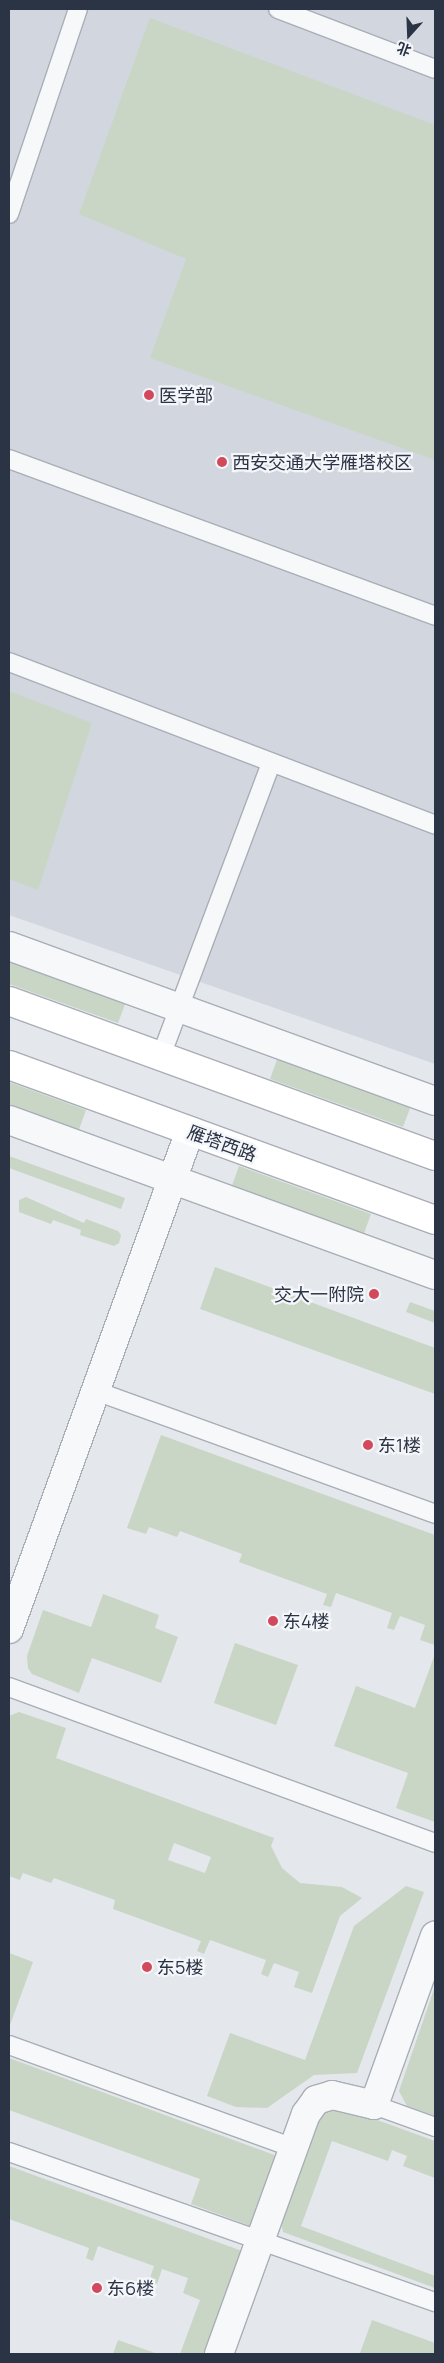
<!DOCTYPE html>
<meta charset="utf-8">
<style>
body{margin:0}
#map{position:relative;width:444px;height:2363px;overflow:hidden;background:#e4e7ec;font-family:Manrope,"Noto Sans SC",sans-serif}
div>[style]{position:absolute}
.built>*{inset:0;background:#d2d6de}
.green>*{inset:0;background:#c9d6c5}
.roads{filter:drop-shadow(1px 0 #a9aeb7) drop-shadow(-1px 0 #a9aeb7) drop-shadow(0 1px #a9aeb7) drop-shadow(0 -1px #a9aeb7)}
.service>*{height:18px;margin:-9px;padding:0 9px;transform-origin:9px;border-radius:9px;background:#f7f8fa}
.minor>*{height:28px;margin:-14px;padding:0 14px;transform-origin:14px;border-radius:14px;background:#f7f8fa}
.secondary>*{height:28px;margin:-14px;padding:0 14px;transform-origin:14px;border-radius:14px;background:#fff}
.dots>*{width:14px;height:14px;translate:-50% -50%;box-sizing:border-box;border:2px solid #f4f6f9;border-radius:50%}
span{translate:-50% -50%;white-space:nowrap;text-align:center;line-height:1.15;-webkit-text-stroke:4.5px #f4f6f9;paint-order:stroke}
.poi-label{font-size:18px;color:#2b3445}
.left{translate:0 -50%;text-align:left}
.right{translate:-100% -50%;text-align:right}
.street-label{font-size:18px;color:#2b3445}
.frame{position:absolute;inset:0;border:10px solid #2b3445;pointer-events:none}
.north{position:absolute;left:384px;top:10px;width:50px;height:50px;-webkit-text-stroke:4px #f4f6f9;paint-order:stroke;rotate:200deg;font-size:14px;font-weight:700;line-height:20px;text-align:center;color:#2b3445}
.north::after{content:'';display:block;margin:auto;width:18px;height:22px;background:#2b3445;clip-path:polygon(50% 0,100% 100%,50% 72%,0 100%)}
</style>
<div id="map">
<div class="built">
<i style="clip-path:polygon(9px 9px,435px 9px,435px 1064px,9px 915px)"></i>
</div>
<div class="green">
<i style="clip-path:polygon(150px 18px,435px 125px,435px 460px,150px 358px,186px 259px,79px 214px)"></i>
<i style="clip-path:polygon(9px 691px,92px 723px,38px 890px,9px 879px)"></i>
<i style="clip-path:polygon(9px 956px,127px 999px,118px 1023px,9px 984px)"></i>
<i style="clip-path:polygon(279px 1054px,412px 1103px,403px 1127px,270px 1079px)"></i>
<i style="clip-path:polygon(9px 1082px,86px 1110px,77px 1135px,9px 1110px)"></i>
<i style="clip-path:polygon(9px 1156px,125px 1198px,121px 1209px,9px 1168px)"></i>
<i style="clip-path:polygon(239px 1166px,371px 1214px,362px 1239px,230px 1191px)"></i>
<i style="clip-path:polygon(26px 1197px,84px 1223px,86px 1219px,118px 1231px,121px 1235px,119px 1243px,114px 1246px,80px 1235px,81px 1230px,53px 1220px,51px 1224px,19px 1212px,19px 1200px)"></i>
<i style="clip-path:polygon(215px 1267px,435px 1348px,435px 1394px,200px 1309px)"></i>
<i style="clip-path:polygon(410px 1302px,435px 1311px,435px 1323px,406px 1312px)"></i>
<i style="clip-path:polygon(161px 1435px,435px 1535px,435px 1645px,420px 1640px,425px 1625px,400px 1616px,394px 1630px,387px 1628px,392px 1613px,336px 1593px,331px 1607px,323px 1605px,327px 1594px,239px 1562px,242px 1554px,180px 1531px,177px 1537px,149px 1527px,146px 1534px,127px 1528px)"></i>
<i style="clip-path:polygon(103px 1594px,159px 1615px,155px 1628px,178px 1637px,161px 1683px,92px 1658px,79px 1693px,32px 1674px,28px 1668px,27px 1656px,43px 1610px,91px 1627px)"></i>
<i style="clip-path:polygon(235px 1643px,298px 1665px,276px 1725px,214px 1703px)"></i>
<i style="clip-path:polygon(435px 1654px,434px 1688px,435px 1822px,396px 1808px,408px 1773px,334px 1746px,356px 1686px,415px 1708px)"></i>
<i style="clip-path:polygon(evenodd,19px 1712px,66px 1728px,56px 1758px,274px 1838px,271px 1846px,282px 1868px,300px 1883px,342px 1887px,362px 1898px,340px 1916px,312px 1993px,294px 1987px,299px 1972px,274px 1963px,268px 1977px,261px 1974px,266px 1960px,210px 1940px,204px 1954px,197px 1951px,201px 1941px,113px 1909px,115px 1900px,54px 1878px,51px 1883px,23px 1873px,20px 1880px,9px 1876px,9px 1716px,19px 1712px,174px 1843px,211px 1857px,205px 1873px,168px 1860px,174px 1843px)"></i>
<i style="clip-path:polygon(406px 1886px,424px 1892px,357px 2073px,314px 2075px,267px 2108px,236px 2107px,207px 2096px,230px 2033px,305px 2060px,354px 1926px)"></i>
<i style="clip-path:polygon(9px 1953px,33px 1962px,10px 2025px,9px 2024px)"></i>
<i style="clip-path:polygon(435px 1986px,435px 2116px,407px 2106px,399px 2091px)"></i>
<i style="clip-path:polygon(9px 2058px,277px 2156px,251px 2226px,191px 2204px,200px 2179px,9px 2110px)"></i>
<i style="clip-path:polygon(331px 2108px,369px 2117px,435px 2141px,435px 2178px,403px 2166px,407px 2156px,392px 2150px,388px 2161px,332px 2141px,301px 2226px,435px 2276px,435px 2288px,283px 2232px,281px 2222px,321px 2114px)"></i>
<i style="clip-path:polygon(9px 2166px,242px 2251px,204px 2354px,180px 2354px,200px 2300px,183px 2293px,188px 2278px,162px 2269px,157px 2284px,149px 2281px,154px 2266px,98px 2246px,93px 2261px,86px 2258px,89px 2248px,9px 2219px)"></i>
<i style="clip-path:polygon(372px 2320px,435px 2343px,435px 2354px,360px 2353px)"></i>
<i style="clip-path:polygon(118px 2340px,158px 2354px,113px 2354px)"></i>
</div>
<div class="roads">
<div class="service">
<i style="left:278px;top:9px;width:168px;rotate:20.9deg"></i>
<i style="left:9px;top:214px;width:216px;rotate:-71.4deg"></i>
<i style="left:9px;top:459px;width:454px;rotate:20.2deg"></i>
<i style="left:9px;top:662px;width:456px;rotate:20.9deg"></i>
<i style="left:161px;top:1056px;width:312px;rotate:-69.4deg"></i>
<i style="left:96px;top:1391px;width:361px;rotate:19.9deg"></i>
<i style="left:9px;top:1687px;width:454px;rotate:20.1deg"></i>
<i style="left:9px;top:2045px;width:302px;rotate:19.9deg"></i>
<i style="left:374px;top:2105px;width:65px;rotate:19.8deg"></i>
<i style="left:9px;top:2152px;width:452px;rotate:19.4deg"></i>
</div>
<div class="minor">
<i style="left:9px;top:946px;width:453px;rotate:20deg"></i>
<i style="left:9px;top:1120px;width:453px;rotate:20deg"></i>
<i style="left:9px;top:1629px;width:530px;rotate:-70.03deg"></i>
<i style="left:219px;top:2354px;width:255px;rotate:-70.1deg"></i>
<i style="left:306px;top:2114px;width:17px;rotate:-54deg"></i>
<i style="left:316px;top:2100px;width:17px;rotate:-17deg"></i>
<i style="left:332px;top:2095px;width:43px;rotate:13.4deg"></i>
<i style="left:374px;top:2105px;width:180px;rotate:-70.2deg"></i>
</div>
<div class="secondary">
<i style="left:9px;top:1001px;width:453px;rotate:20deg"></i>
<i style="left:9px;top:1065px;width:453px;rotate:20deg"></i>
</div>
</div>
<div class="dots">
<i style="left:149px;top:395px;background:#d1495b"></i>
<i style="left:222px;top:462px;background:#d1495b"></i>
<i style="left:374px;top:1294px;background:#d1495b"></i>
<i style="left:368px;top:1445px;background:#d1495b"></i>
<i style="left:273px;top:1621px;background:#d1495b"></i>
<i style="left:147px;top:1967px;background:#d1495b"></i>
<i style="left:97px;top:2288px;background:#d1495b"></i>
</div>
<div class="poi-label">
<span class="left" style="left:159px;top:395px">医学部</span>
<span class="left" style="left:232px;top:462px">西安交通大学雁塔校区</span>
<span class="right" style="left:364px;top:1294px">交大一附院</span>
<span class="left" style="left:378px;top:1445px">东1楼</span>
<span class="left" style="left:283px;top:1621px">东4楼</span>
<span class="left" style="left:157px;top:1967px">东5楼</span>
<span class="left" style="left:107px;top:2288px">东6楼</span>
</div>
<div class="street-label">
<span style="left:222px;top:1143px;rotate:20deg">雁塔西路</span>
</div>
<div class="frame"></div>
<div class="north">北</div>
</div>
